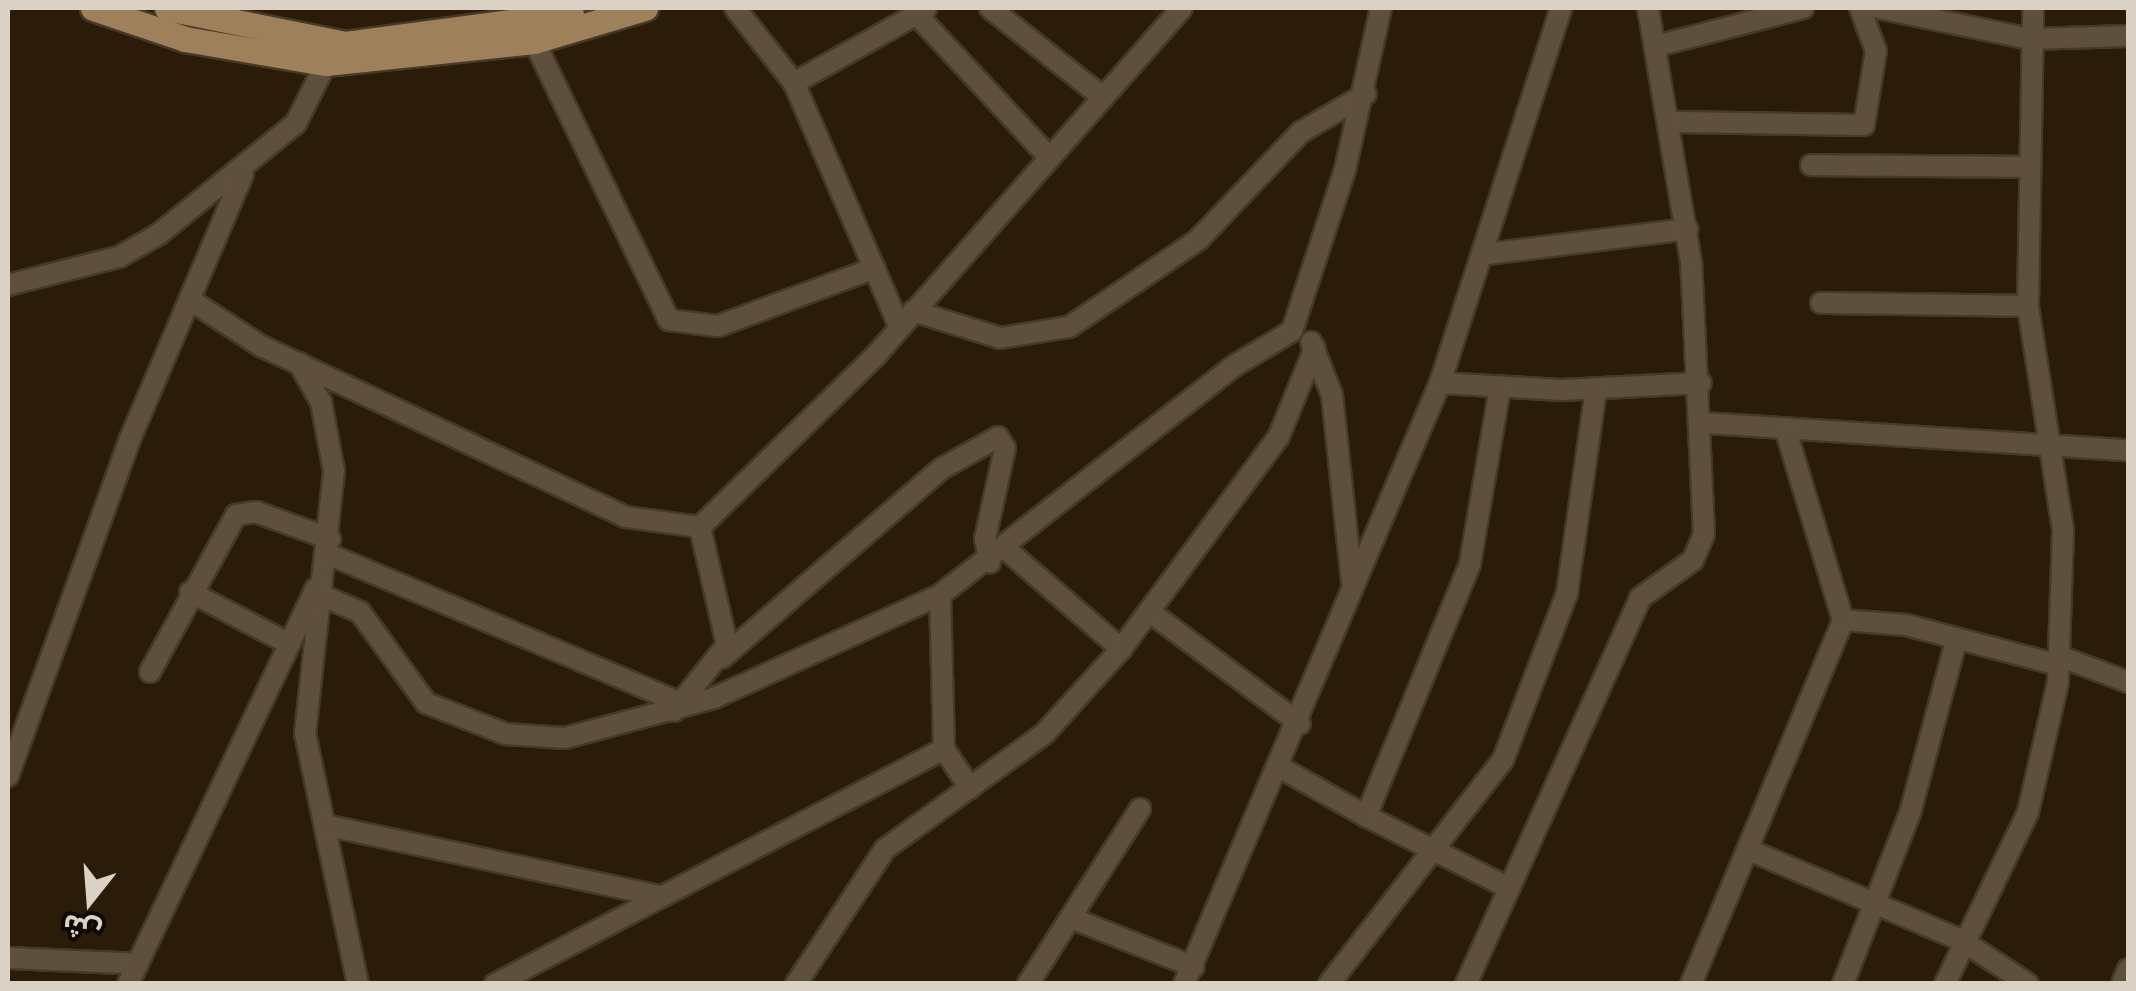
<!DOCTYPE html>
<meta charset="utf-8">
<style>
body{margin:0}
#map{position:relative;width:2136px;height:991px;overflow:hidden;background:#2b1c09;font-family:Barlow,"Noto Sans Arabic",sans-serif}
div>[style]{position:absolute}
.roads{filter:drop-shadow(2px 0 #473927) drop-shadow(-2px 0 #473927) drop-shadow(0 2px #473927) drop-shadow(0 -2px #473927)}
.minor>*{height:20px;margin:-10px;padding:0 10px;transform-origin:10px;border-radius:10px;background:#5f503e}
.major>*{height:25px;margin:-12.5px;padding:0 12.5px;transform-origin:12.5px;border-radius:12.5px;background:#9e805a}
span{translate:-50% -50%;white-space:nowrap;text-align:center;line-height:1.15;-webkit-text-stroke:8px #0e0803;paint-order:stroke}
.frame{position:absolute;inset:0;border:10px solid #dbd1c5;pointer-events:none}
.north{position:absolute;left:40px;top:851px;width:100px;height:100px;-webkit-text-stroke:8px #0e0803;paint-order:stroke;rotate:197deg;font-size:28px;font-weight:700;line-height:40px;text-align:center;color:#dbd1c5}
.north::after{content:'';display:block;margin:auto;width:35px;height:45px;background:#dbd1c5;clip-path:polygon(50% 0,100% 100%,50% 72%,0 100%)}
</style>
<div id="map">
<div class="roads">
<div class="minor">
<i style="left:735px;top:8px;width:95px;rotate:51.8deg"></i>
<i style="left:794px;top:83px;width:265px;rotate:66.6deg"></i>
<i style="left:990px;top:8px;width:142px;rotate:38.4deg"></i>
<i style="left:1878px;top:8px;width:155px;rotate:11.5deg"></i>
<i style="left:2030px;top:39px;width:98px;rotate:-1.8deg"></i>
<i style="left:917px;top:15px;width:195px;rotate:47.1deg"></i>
<i style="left:534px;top:41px;width:310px;rotate:64.2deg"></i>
<i style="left:669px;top:320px;width:49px;rotate:7deg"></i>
<i style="left:718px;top:326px;width:167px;rotate:-20.3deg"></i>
<i style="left:1660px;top:45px;width:148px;rotate:-14.5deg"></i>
<i style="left:794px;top:83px;width:151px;rotate:-29.3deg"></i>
<i style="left:1673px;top:122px;width:191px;rotate:0.9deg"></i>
<i style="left:1864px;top:125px;width:75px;rotate:-80.8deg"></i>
<i style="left:1876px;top:51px;width:46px;rotate:-110.4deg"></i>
<i style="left:1811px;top:165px;width:218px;rotate:0.5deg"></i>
<i style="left:1487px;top:254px;width:202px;rotate:-7.1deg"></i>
<i style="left:8px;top:285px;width:114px;rotate:-14.2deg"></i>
<i style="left:119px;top:257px;width:46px;rotate:-29.9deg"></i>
<i style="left:159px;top:234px;width:176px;rotate:-39deg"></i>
<i style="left:296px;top:123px;width:67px;rotate:-63.4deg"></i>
<i style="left:195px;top:303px;width:79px;rotate:33.1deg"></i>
<i style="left:261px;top:346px;width:403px;rotate:25.1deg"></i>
<i style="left:626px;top:517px;width:75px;rotate:7.7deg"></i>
<i style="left:700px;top:527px;width:248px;rotate:-44.3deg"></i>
<i style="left:877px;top:354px;width:461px;rotate:-48.6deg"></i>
<i style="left:1821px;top:303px;width:207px;rotate:0.8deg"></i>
<i style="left:913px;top:311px;width:91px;rotate:17.2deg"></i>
<i style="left:1000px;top:338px;width:70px;rotate:-9.1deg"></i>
<i style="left:1069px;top:327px;width:156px;rotate:-34deg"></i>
<i style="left:1198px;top:240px;width:149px;rotate:-46.4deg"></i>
<i style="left:1301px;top:132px;width:75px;rotate:-30.3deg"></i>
<i style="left:1311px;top:342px;width:57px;rotate:68.4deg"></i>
<i style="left:1332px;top:395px;width:189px;rotate:83.9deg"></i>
<i style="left:299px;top:363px;width:45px;rotate:60.6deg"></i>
<i style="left:321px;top:402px;width:70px;rotate:79.3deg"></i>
<i style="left:334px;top:471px;width:264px;rotate:96.3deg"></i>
<i style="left:305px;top:733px;width:257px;rotate:78.1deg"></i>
<i style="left:1440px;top:383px;width:122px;rotate:3.3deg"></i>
<i style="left:1562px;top:390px;width:139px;rotate:-2.9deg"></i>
<i style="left:1500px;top:388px;width:179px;rotate:99.7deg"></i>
<i style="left:1470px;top:564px;width:273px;rotate:112.4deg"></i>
<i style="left:1366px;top:816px;width:160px;rotate:26.7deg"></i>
<i style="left:1705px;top:423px;width:424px;rotate:3.7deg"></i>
<i style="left:1008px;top:551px;width:150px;rotate:40.9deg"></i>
<i style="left:328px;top:554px;width:381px;rotate:22.9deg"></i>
<i style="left:190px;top:592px;width:110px;rotate:27.5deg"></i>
<i style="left:321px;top:595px;width:43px;rotate:23.6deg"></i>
<i style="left:360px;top:612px;width:112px;rotate:54deg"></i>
<i style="left:426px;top:703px;width:86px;rotate:21.2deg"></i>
<i style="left:506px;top:734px;width:59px;rotate:3.9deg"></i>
<i style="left:565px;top:738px;width:154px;rotate:-15deg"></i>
<i style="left:714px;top:698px;width:248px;rotate:-24.5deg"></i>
<i style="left:940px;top:595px;width:373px;rotate:-37.9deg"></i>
<i style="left:1234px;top:366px;width:68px;rotate:-31.1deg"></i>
<i style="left:1292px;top:331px;width:169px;rotate:-71.8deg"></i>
<i style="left:1345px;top:170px;width:166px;rotate:-77.5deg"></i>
<i style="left:940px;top:595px;width:154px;rotate:88.5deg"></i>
<i style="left:944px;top:749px;width:47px;rotate:56.3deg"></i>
<i style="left:1150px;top:612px;width:187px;rotate:36.7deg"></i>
<i style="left:1843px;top:620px;width:63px;rotate:4.5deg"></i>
<i style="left:1906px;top:625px;width:158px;rotate:14.7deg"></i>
<i style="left:2059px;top:656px;width:74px;rotate:20.6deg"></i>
<i style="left:722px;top:658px;width:289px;rotate:-40.8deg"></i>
<i style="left:941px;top:469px;width:65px;rotate:-29.3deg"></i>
<i style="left:998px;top:437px;width:13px;rotate:58deg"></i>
<i style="left:1005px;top:448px;width:93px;rotate:102.4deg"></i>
<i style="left:985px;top:539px;width:24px;rotate:78deg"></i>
<i style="left:150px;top:672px;width:179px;rotate:-61.3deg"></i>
<i style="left:236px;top:515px;width:20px;rotate:-9deg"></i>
<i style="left:256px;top:512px;width:79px;rotate:20deg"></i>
<i style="left:674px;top:711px;width:85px;rotate:-51.2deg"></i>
<i style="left:727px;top:645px;width:121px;rotate:-102.9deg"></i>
<i style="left:1281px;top:768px;width:98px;rotate:29.5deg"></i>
<i style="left:8px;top:776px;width:358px;rotate:-70.1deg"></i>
<i style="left:130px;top:439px;width:288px;rotate:-66.9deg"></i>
<i style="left:325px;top:825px;width:340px;rotate:12deg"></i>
<i style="left:1749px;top:850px;width:233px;rotate:23deg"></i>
<i style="left:1963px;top:941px;width:78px;rotate:33.5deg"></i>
<i style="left:1071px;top:918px;width:132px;rotate:21.7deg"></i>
<i style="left:8px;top:958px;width:130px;rotate:2.6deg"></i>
<i style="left:128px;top:984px;width:438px;rotate:-64.6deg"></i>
<i style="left:495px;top:984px;width:507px;rotate:-27.63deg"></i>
<i style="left:796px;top:984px;width:162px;rotate:-56.6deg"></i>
<i style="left:885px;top:849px;width:196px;rotate:-35.9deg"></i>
<i style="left:1044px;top:734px;width:115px;rotate:-47.8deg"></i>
<i style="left:1121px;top:649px;width:265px;rotate:-53.4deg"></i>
<i style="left:1279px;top:436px;width:95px;rotate:-67.8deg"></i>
<i style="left:1028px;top:984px;width:208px;rotate:-57.4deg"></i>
<i style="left:1184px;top:984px;width:653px;rotate:-66.93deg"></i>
<i style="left:1440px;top:383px;width:394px;rotate:-72.1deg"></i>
<i style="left:1329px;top:984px;width:284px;rotate:-52.2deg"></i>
<i style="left:1503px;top:760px;width:179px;rotate:-69deg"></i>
<i style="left:1567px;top:593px;width:206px;rotate:-81.9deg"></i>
<i style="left:1466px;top:984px;width:423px;rotate:-65.7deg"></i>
<i style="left:1640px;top:598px;width:65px;rotate:-35.6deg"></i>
<i style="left:1693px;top:560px;width:28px;rotate:-67deg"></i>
<i style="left:1704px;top:534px;width:272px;rotate:-92.7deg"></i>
<i style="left:1691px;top:262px;width:258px;rotate:-99.6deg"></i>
<i style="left:1691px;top:984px;width:394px;rotate:-67.3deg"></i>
<i style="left:1843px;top:620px;width:194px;rotate:-106.8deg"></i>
<i style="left:1843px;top:984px;width:184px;rotate:-68.6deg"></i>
<i style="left:1910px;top:813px;width:181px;rotate:-75deg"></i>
<i style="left:1945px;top:984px;width:191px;rotate:-64.2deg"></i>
<i style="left:2028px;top:812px;width:133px;rotate:-77deg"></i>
<i style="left:2058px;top:682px;width:152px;rotate:-88.1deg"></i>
<i style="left:2063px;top:530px;width:227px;rotate:-98.9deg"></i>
<i style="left:2028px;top:306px;width:298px;rotate:-89deg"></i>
<i style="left:2122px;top:984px;width:16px;rotate:-68deg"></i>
</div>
<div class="major">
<i style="left:93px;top:8px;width:97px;rotate:18.6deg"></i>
<i style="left:185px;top:39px;width:143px;rotate:9.7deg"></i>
<i style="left:326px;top:63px;width:209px;rotate:-6deg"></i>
<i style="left:534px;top:41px;width:116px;rotate:-16.6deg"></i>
<i style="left:167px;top:8px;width:182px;rotate:11.4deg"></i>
<i style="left:345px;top:44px;width:228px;rotate:-7.6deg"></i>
</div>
</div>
<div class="frame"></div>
<div class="north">ش</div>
</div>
